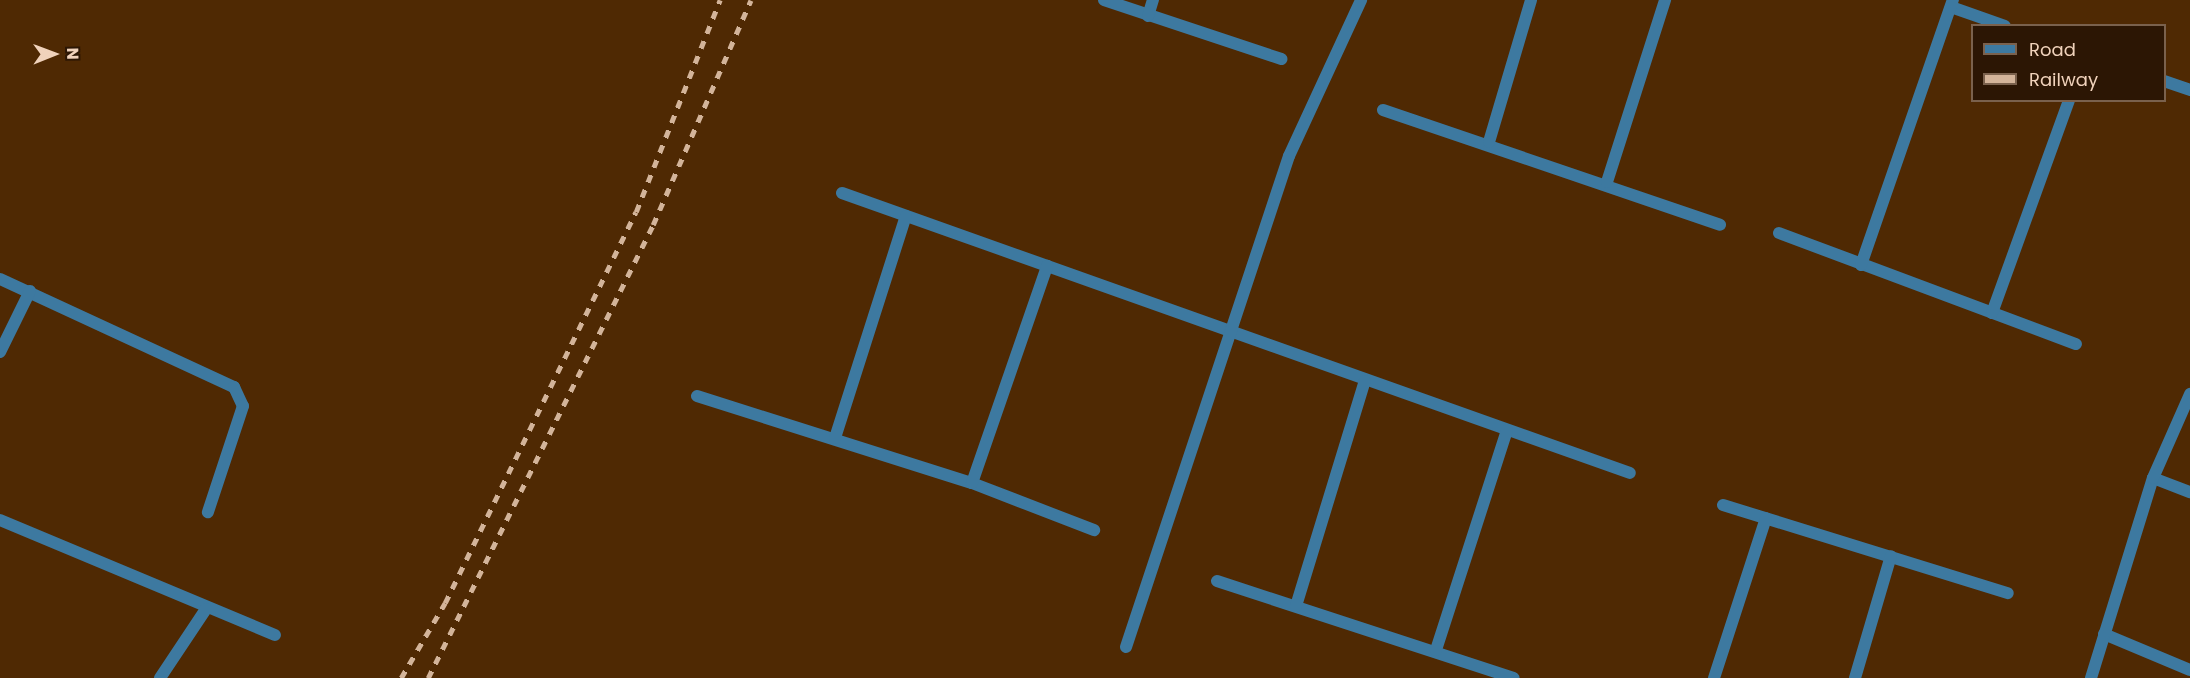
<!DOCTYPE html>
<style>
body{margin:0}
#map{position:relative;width:2190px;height:678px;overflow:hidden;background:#4f2903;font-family:Poppins,sans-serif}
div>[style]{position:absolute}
.street>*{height:12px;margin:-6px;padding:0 6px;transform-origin:6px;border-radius:6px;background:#3d79a0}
.rail>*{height:4.5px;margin-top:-2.25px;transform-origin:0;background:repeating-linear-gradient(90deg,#d3b49a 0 8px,transparent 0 16px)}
span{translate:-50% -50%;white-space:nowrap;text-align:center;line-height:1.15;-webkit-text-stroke:4.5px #2c1604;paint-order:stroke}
.legend{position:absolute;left:1971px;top:24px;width:195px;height:78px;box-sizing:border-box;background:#2c1604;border:2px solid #7a614d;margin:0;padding:8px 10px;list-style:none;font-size:18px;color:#f0d2bb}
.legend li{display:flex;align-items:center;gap:12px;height:30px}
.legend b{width:30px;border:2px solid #7a614d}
.north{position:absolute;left:24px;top:24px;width:60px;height:60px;-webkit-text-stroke:4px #2c1604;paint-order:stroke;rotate:89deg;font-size:16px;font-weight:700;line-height:24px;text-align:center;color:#f0d2bb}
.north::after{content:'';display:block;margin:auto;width:21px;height:27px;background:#f0d2bb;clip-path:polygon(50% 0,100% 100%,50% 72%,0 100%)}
</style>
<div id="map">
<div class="street">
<i style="left:1104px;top:0;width:187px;rotate:18.4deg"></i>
<i style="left:1951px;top:7px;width:57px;rotate:19.4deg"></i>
<i style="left:1148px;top:16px;width:17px;rotate:-73deg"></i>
<i style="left:2164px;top:81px;width:28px;rotate:19deg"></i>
<i style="left:1383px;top:110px;width:356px;rotate:18.8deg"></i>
<i style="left:1489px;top:142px;width:148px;rotate:-73.5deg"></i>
<i style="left:1607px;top:182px;width:191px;rotate:-72.3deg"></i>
<i style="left:842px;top:193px;width:836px;rotate:19.56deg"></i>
<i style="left:1779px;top:233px;width:317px;rotate:20.5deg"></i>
<i style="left:1861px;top:265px;width:281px;rotate:-70.9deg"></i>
<i style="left:0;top:279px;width:258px;rotate:24.8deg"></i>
<i style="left:234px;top:387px;width:21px;rotate:65deg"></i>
<i style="left:243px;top:406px;width:112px;rotate:108.3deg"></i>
<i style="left:1992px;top:313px;width:226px;rotate:-70.1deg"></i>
<i style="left:0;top:352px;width:68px;rotate:-63.8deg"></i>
<i style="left:697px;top:396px;width:288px;rotate:17.6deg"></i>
<i style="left:972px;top:483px;width:131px;rotate:21.1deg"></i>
<i style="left:835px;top:438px;width:233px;rotate:-72.3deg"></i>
<i style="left:2153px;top:478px;width:40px;rotate:21deg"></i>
<i style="left:972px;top:483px;width:230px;rotate:-70.9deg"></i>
<i style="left:1723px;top:505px;width:298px;rotate:17.2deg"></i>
<i style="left:0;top:520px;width:298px;rotate:22.7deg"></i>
<i style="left:1217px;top:581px;width:312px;rotate:18.1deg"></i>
<i style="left:1296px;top:606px;width:235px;rotate:-73deg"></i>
<i style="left:2104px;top:634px;width:93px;rotate:22.7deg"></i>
<i style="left:1126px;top:647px;width:517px;rotate:-71.64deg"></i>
<i style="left:1289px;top:156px;width:172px;rotate:-65.2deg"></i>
<i style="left:1436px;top:650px;width:231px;rotate:-72.1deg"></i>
<i style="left:160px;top:678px;width:83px;rotate:-56.3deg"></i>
<i style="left:1714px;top:678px;width:168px;rotate:-72deg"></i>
<i style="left:1855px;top:678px;width:127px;rotate:-73.6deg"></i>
<i style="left:2091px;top:678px;width:209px;rotate:-72.8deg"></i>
<i style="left:2153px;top:478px;width:92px;rotate:-66.2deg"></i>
</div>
<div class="rail">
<i style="left:401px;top:678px;width:87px;rotate:-59.6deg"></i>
<i style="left:445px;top:603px;width:435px;rotate:-64deg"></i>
<i style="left:636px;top:212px;width:228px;rotate:-68.4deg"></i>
<i style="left:428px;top:678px;width:506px;rotate:-63.59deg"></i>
<i style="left:653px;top:225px;width:245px;rotate:-66.5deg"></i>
</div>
<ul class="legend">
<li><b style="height:8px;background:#3d79a0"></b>Road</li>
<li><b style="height:8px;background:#d3b49a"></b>Railway</li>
</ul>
<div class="north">N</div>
</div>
